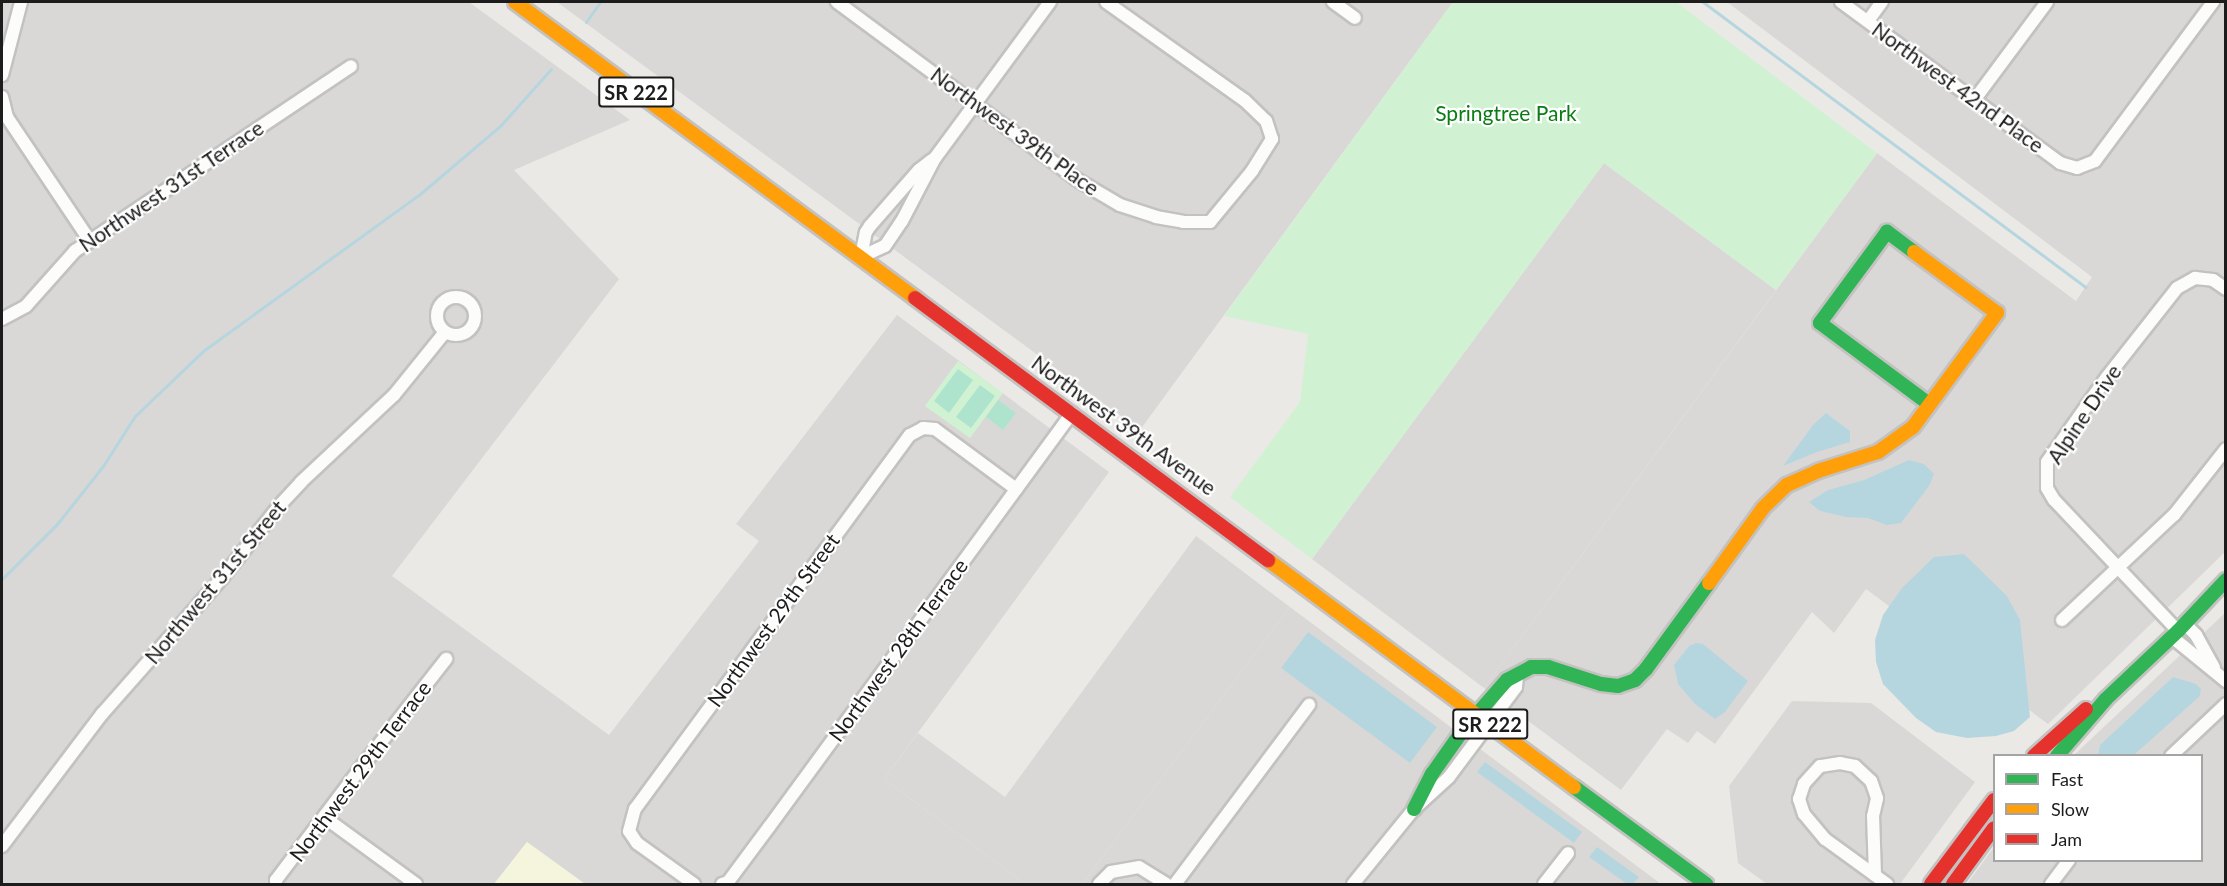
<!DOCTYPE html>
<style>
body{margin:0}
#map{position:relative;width:2227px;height:886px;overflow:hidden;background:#ebe9e5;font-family:Lato,sans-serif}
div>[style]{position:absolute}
.residential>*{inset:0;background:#dad8d6}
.education>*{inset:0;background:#f5f5de}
.religious>*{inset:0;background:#d9d8d6}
.park>*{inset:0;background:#d1f2d2}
.pitch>*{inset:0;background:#aee4ce}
.water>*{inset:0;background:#b6d6df}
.stream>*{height:3px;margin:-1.5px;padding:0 1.5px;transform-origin:1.5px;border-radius:1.5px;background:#b6d6df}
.roads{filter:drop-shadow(2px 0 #c3c2c1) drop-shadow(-2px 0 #c3c2c1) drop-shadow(0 2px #c3c2c1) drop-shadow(0 -2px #c3c2c1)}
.street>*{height:12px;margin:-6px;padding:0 6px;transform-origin:6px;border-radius:6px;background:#fcfcfb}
.street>.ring{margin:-6px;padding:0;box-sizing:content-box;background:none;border:12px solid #fcfcfb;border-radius:50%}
.fast>*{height:14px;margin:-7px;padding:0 7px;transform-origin:7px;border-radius:7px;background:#30b455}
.slow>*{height:14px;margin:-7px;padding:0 7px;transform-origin:7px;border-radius:7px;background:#ff9f0a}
.jam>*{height:14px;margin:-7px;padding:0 7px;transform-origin:7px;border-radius:7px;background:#e5322d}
span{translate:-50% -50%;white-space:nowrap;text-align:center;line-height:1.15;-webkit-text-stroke:4.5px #fff;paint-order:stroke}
.shield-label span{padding:2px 4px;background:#fff;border:2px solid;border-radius:4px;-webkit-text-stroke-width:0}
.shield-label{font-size:20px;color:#1c1c1c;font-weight:700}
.street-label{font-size:21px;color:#1c1c1c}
.park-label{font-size:21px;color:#097c14}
.frame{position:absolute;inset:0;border:3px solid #1c1c1c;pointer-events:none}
.legend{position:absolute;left:1993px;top:754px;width:210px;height:108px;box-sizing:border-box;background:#fff;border:2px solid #a4a4a4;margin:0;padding:8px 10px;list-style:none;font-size:18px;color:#1c1c1c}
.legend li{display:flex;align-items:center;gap:12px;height:30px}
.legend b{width:30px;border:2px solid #a4a4a4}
</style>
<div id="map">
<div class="residential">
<i style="clip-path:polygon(2px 2px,469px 2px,630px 120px,514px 170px,619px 279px,392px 576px,609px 735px,759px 541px,736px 524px,897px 315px,1109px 472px,884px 779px,1025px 884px,585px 884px,527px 842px,494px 884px,2px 884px)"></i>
<i style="clip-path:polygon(557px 2px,1453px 2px,1140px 430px)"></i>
<i style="clip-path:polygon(1727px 2px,2225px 2px,2225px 552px,2048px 724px,1866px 589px,1834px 633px,1812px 612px,1715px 744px,1697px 731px,1688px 743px,1667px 729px,1621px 790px,1484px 688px,1877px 153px,2076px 301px,2092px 277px)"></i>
<i style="clip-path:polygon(1290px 607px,1661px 884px,1082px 884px)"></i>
<i style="clip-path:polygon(2225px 613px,2225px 884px,1967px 884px,1994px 847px,1994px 860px,2202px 860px,2202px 756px,2074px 755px)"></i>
<i style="clip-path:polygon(1792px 701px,1871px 703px,1975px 782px,1900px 884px,1767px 884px,1738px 863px,1729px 786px)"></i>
</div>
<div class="education">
<i style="clip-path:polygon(527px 842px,585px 884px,494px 884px)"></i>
</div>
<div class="religious">
<i style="clip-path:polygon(1604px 163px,1776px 290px,1484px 688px,1312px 559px)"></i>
<i style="clip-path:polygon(1196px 536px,1290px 607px,1082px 884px,1025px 884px,884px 779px,918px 733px,1005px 797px)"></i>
</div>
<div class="park">
<i style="clip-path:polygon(1453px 2px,1676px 2px,1877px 153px,1776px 290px,1604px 163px,1312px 559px,1230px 497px,1300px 402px,1308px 334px,1224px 316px)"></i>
<i style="clip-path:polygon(958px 361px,1003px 393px,970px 438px,925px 406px)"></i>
</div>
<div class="pitch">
<i style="clip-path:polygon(958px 369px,973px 380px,949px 413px,934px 401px)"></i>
<i style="clip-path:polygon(980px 385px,995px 396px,971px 428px,956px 417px)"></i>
<i style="clip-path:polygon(998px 400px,1016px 413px,1003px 430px,986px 417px)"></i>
</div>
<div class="water">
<i style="clip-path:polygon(1826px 413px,1850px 431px,1850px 442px,1817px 452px,1783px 466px,1813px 425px)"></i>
<i style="clip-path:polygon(1909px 460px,1924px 464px,1934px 474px,1929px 486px,1901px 523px,1887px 525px,1868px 518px,1846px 517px,1820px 511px,1809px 502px,1828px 490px,1864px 480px)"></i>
<i style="clip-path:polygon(1964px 554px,2007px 596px,2020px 620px,2030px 717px,2014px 731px,1996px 736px,1967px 738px,1936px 732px,1916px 718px,1883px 684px,1876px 662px,1875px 640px,1883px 615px,1902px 588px,1934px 557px)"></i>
<i style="clip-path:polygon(1308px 632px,1437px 727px,1410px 763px,1281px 668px)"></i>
<i style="clip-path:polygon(1696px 643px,1703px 644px,1748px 681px,1725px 712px,1715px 719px,1695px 704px,1678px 684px,1674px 665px,1689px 646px)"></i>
<i style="clip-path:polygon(2173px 677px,2196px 684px,2201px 689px,2200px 696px,2134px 755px,2098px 755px,2100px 745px)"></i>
<i style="clip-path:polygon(1485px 762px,1582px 832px,1574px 843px,1477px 772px)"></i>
<i style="clip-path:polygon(1597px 847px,1639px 877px,1633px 884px,1627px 884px,1589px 857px)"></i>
</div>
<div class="stream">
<i style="left:1703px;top:2px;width:477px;rotate:36.7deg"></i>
<i style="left:586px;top:22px;width:24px;rotate:-55deg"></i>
<i style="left:2px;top:579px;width:78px;rotate:-45deg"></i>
<i style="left:57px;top:524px;width:74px;rotate:-51.6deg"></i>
<i style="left:103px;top:466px;width:59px;rotate:-57.4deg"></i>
<i style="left:135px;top:416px;width:94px;rotate:-43.7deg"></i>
<i style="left:203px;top:351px;width:268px;rotate:-35.9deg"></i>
<i style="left:420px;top:194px;width:106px;rotate:-40.4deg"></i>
<i style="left:501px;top:125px;width:75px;rotate:-48.2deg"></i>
</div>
<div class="roads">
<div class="street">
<i style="left:837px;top:2px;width:297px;rotate:36.5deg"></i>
<i style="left:1076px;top:179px;width:51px;rotate:30.6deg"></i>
<i style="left:1120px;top:205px;width:38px;rotate:18deg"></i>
<i style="left:1156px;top:217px;width:27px;rotate:10deg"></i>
<i style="left:1183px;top:222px;width:27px"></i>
<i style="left:1210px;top:222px;width:66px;rotate:-50.5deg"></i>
<i style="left:1252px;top:171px;width:38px;rotate:-58deg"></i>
<i style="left:1272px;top:139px;width:19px;rotate:-108deg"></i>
<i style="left:1266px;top:121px;width:30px;rotate:-136deg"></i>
<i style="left:1244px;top:100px;width:169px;rotate:-144.6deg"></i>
<i style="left:1333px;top:2px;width:27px;rotate:36deg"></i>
<i style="left:1841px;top:2px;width:272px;rotate:36.3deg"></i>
<i style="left:2060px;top:163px;width:18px;rotate:16deg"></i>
<i style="left:2077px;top:168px;width:19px;rotate:-21deg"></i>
<i style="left:2095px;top:161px;width:198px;rotate:-53.4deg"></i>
<i style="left:1868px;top:21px;width:24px;rotate:-54deg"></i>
<i style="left:2px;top:75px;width:75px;rotate:-75.4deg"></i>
<i style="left:2px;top:97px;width:21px;rotate:76deg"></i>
<i style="left:7px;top:117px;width:149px;rotate:56.2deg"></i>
<i style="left:1975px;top:99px;width:121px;rotate:-53.4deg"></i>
<i style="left:861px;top:257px;width:26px;rotate:-25deg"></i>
<i style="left:885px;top:246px;width:30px;rotate:-56deg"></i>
<i style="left:902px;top:221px;width:71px;rotate:-62.4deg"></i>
<i style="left:935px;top:158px;width:194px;rotate:-53.6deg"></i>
<i style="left:861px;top:257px;width:25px;rotate:-79deg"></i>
<i style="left:866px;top:232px;width:7px;rotate:-56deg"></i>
<i style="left:870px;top:226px;width:74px;rotate:-48.8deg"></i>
<i style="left:919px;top:170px;width:16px;rotate:-38deg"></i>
<i class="ring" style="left:437px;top:297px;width:26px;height:26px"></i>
<i style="left:2px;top:319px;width:27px;rotate:-28deg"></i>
<i style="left:26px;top:306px;width:74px;rotate:-48.3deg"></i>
<i style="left:75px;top:251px;width:332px;rotate:-33.8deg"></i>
<i style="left:2062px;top:620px;width:154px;rotate:-43.2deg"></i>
<i style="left:2174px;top:515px;width:84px;rotate:-51.8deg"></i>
<i style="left:2185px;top:624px;width:16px;rotate:45deg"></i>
<i style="left:2196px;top:635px;width:37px;rotate:61deg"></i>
<i style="left:2178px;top:631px;width:180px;rotate:-133.4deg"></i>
<i style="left:2054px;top:500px;width:14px;rotate:-120deg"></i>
<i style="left:2047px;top:488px;width:26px;rotate:-90deg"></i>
<i style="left:2047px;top:462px;width:104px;rotate:-54.8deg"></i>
<i style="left:2107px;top:377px;width:113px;rotate:-51.8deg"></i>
<i style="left:2177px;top:288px;width:21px;rotate:-29deg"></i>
<i style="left:2195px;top:278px;width:18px;rotate:6deg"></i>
<i style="left:2213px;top:280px;width:16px;rotate:35deg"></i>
<i style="left:2172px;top:637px;width:70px;rotate:39.2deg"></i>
<i style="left:2171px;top:756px;width:76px;rotate:-43.4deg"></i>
<i style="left:324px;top:817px;width:114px;rotate:36.1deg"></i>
<i style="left:2px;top:846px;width:166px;rotate:-52.9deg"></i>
<i style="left:102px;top:714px;width:181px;rotate:-48.6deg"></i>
<i style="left:222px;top:578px;width:92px;rotate:-51.6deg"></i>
<i style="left:279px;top:506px;width:33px;rotate:-47deg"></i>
<i style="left:301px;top:482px;width:127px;rotate:-43.1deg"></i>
<i style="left:394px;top:395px;width:81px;rotate:-51deg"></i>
<i style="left:1875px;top:875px;width:59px;rotate:-91.9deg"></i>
<i style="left:1873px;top:816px;width:18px;rotate:-77deg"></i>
<i style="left:1877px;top:798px;width:18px;rotate:-109deg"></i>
<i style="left:1871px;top:781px;width:22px;rotate:-137deg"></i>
<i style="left:1855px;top:766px;width:15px;rotate:-169deg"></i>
<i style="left:1840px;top:763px;width:20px;rotate:171deg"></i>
<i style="left:1820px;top:766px;width:24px;rotate:132deg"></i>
<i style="left:1804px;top:784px;width:16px;rotate:108deg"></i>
<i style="left:1799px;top:799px;width:16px;rotate:72deg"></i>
<i style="left:1804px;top:814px;width:33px;rotate:50deg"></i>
<i style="left:1825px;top:839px;width:77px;rotate:36deg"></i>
<i style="left:276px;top:884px;width:4px;rotate:-90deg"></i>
<i style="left:276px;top:880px;width:144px;rotate:-52.9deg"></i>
<i style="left:363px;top:765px;width:135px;rotate:-51.9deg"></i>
<i style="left:694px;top:884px;width:70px;rotate:-144.3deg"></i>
<i style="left:637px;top:843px;width:14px;rotate:-124deg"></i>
<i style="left:629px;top:831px;width:23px;rotate:-75deg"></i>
<i style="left:635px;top:809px;width:464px;rotate:-53.7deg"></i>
<i style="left:910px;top:435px;width:15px;rotate:-28deg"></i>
<i style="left:923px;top:428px;width:12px;rotate:5deg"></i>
<i style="left:935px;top:429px;width:101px;rotate:36.5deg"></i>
<i style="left:722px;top:884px;width:6px;rotate:-18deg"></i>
<i style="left:728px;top:882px;width:69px;rotate:-53.3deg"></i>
<i style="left:769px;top:827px;width:513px;rotate:-53.8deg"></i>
<i style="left:1099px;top:884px;width:17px;rotate:-45deg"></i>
<i style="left:1111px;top:872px;width:28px;rotate:-10deg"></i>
<i style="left:1139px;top:867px;width:32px;rotate:32deg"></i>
<i style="left:1175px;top:884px;width:224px;rotate:-53.2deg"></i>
<i style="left:1353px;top:884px;width:97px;rotate:-50.9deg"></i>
<i style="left:1414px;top:809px;width:47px;rotate:-42.4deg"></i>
<i style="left:1449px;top:777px;width:112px;rotate:-53.3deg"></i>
<i style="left:1516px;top:687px;width:11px;rotate:-85deg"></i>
<i style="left:1544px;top:884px;width:39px;rotate:-52deg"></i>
<i style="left:2051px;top:884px;width:30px;rotate:-53deg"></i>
</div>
<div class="fast">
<i style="left:1914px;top:252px;width:34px;rotate:-143deg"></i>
<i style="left:1887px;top:232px;width:113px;rotate:126.4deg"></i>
<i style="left:1820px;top:323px;width:136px;rotate:36.6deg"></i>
<i style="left:2057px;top:756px;width:75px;rotate:-49.3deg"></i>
<i style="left:2106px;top:699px;width:99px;rotate:-43.4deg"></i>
<i style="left:2178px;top:631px;width:70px;rotate:-46.7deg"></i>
<i style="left:1574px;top:787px;width:164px;rotate:36.3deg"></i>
<i style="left:1414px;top:809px;width:39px;rotate:-63deg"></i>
<i style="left:1432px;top:774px;width:54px;rotate:-54.8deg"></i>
<i style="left:1463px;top:730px;width:67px;rotate:-48.7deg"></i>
<i style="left:1507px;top:680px;width:27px;rotate:-28deg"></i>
<i style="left:1531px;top:667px;width:17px"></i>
<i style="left:1548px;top:667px;width:56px;rotate:17.8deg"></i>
<i style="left:1601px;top:684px;width:17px;rotate:7deg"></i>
<i style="left:1618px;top:686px;width:18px;rotate:-19deg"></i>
<i style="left:1635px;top:680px;width:16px;rotate:-45deg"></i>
<i style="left:1646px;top:669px;width:107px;rotate:-53.8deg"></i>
</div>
<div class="slow">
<i style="left:515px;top:2px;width:498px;rotate:36.5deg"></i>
<i style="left:1268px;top:560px;width:381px;rotate:36.6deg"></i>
<i style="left:1709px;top:583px;width:92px;rotate:-54.2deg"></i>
<i style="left:1763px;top:508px;width:33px;rotate:-44deg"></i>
<i style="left:1787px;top:485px;width:34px;rotate:-24deg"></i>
<i style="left:1818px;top:471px;width:63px;rotate:-17.6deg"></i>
<i style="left:1878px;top:452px;width:43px;rotate:-35.5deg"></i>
<i style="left:1913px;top:427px;width:142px;rotate:-53.6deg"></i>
<i style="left:1997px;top:313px;width:103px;rotate:-143.7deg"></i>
</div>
<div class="jam">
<i style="left:915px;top:298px;width:440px;rotate:36.6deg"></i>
<i style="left:2034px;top:756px;width:70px;rotate:-42.1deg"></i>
<i style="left:1931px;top:884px;width:105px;rotate:-53.1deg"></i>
<i style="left:1953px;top:884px;width:69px;rotate:-53.8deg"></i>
</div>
</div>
<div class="shield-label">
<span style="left:636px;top:92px">SR 222</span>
<span style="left:1490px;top:724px">SR 222</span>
</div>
<div class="street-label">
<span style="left:1958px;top:87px;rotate:36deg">Northwest 42nd Place</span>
<span style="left:1015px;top:131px;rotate:36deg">Northwest 39th Place</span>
<span style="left:171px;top:186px;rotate:-34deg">Northwest 31st Terrace</span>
<span style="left:2084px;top:414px;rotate:-56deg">Alpine Drive</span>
<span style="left:1124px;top:425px;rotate:36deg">Northwest 39th Avenue</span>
<span style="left:215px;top:582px;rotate:-50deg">Northwest 31st Street</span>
<span style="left:773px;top:620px;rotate:-54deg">Northwest 29th Street</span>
<span style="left:898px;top:650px;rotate:-54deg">Northwest 28th Terrace</span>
<span style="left:360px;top:771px;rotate:-53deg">Northwest 29th Terrace</span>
</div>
<div class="park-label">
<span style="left:1506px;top:113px">Springtree Park</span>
</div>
<div class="frame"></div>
<ul class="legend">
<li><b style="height:8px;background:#30b455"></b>Fast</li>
<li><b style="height:8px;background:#ff9f0a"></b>Slow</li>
<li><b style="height:8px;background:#e5322d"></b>Jam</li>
</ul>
</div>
